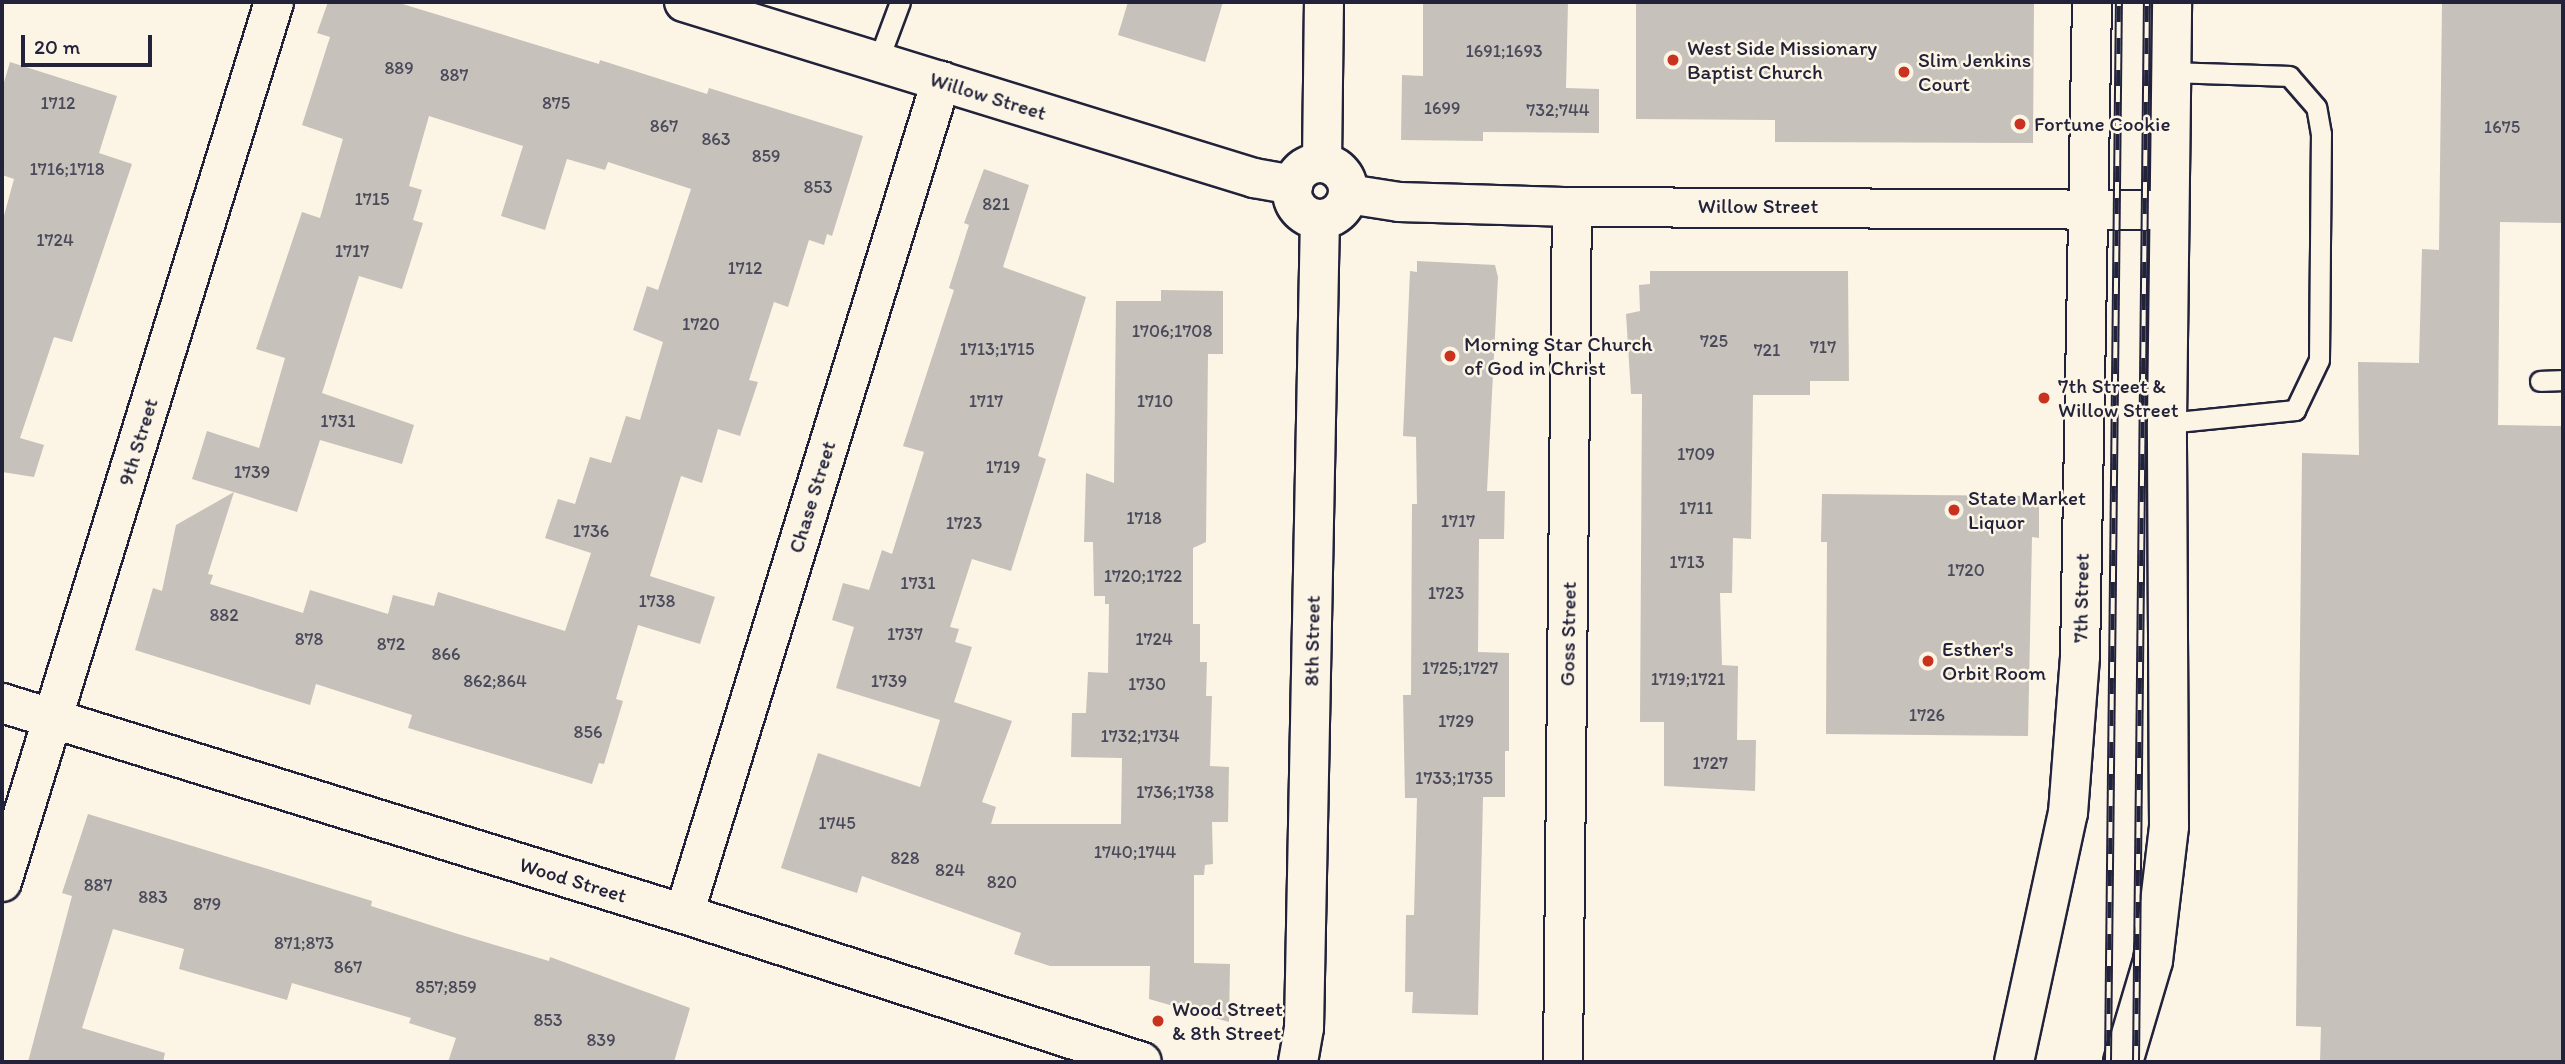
<!DOCTYPE html>
<style>
body{margin:0}
#map{position:relative;width:2565px;height:1064px;overflow:hidden;background:#fcf5e5;font-family:Itim,sans-serif}
div>[style]{position:absolute}
.building>*{inset:0;background:#c6c1bb}
.roads{filter:drop-shadow(2px 0 #22223b) drop-shadow(-2px 0 #22223b) drop-shadow(0 2px #22223b) drop-shadow(0 -2px #22223b)}
.lane>*{height:19px;margin:-9.5px;padding:0 9.5px;transform-origin:9.5px;border-radius:9.5px;background:#fcf5e5}
.street>*{height:38px;margin:-19px;padding:0 19px;transform-origin:19px;border-radius:19px;background:#fcf5e5}
.street>.ring{margin:-19px;padding:0;box-sizing:content-box;background:none;border:38px solid #fcf5e5;border-radius:50%}
.secondary>*{height:38px;margin:-19px;padding:0 19px;transform-origin:19px;border-radius:19px;background:#fcf5e5}
.rail>*{height:8px;margin-top:-4px;transform-origin:0;background:repeating-linear-gradient(90deg,#fcf5e5 0 16px,#22223b 0 32px);box-sizing:border-box;border-block:2px solid #22223b}
.dots>*{width:19px;height:19px;translate:-50% -50%;box-sizing:border-box;border:4px solid #fcf5e5;border-radius:50%}
span{translate:-50% -50%;white-space:nowrap;text-align:center;line-height:1.15;-webkit-text-stroke:5px #fcf5e5;paint-order:stroke}
.number-label{font-size:18px;color:#4b4a5b}
.number-label span{-webkit-text-stroke-width:0}
.poi-label{font-size:21px;color:#22223b}
.left{translate:0 -50%;text-align:left}
.street-label{font-size:21px;color:#22223b}
.frame{position:absolute;inset:0;border:4px solid #22223b;pointer-events:none}
.scale{position:absolute;left:21px;top:35px;width:131px;height:32px;box-sizing:border-box;border:4px solid #22223b;border-top:0;padding-left:9px;font-size:21px;line-height:24px;white-space:nowrap;color:#22223b;-webkit-text-stroke:5px #fcf5e5;paint-order:stroke}
</style>
<div id="map">
<div class="building">
<i style="clip-path:polygon(328px 2px,396px 2px,599px 64px,600px 60px,707px 94px,709px 88px,863px 136px,832px 236px,827px 234px,824px 245px,809px 240px,788px 307px,774px 302px,749px 380px,758px 382px,740px 436px,718px 429px,702px 483px,681px 476px,650px 576px,715px 597px,700px 644px,638px 625px,616px 699px,623px 701px,604px 764px,599px 763px,592px 784px,408px 728px,412px 715px,316px 684px,310px 705px,135px 650px,153px 588px,162px 591px,176px 525px,234px 492px,208px 574px,213px 575px,210px 584px,303px 613px,310px 590px,388px 614px,393px 595px,434px 606px,438px 592px,565px 631px,591px 553px,545px 538px,558px 499px,575px 504px,590px 457px,611px 463px,626px 416px,640px 420px,663px 342px,633px 330px,647px 286px,658px 290px,691px 189px,608px 162px,605px 170px,567px 159px,545px 230px,501px 216px,523px 146px,429px 116px,409px 186px,422px 190px,413px 220px,423px 223px,402px 289px,359px 276px,322px 393px,414px 425px,402px 464px,320px 440px,297px 512px,192px 479px,207px 431px,259px 448px,285px 358px,256px 349px,302px 212px,320px 218px,343px 139px,302px 125px,330px 37px,317px 33px)"></i>
<i style="clip-path:polygon(1128px 2px,1223px 2px,1205px 62px,1118px 35px)"></i>
<i style="clip-path:polygon(1423px 2px,1568px 2px,1566px 88px,1599px 89px,1599px 133px,1483px 132px,1483px 141px,1401px 140px,1402px 75px,1423px 76px)"></i>
<i style="clip-path:polygon(1636px 2px,2034px 2px,2033px 143px,1775px 142px,1775px 120px,1636px 119px)"></i>
<i style="clip-path:polygon(2442px 2px,2563px 2px,2563px 223px,2500px 222px,2498px 425px,2563px 426px,2563px 1062px,2320px 1061px,2321px 1027px,2296px 1026px,2302px 453px,2359px 455px,2358px 362px,2419px 363px,2422px 249px,2439px 250px)"></i>
<i style="clip-path:polygon(10px 62px,117px 96px,99px 153px,132px 164px,72px 342px,54px 337px,20px 438px,44px 445px,34px 477px,2px 472px,2px 223px,14px 179px,2px 175px,2px 89px)"></i>
<i style="clip-path:polygon(984px 169px,1029px 185px,1003px 267px,1086px 297px,1038px 456px,1046px 459px,1011px 571px,972px 559px,950px 627px,959px 629px,955px 642px,972px 647px,954px 702px,1012px 721px,982px 802px,996px 807px,991px 824px,1121px 824px,1122px 758px,1071px 757px,1072px 713px,1086px 713px,1088px 672px,1108px 673px,1109px 604px,1105px 604px,1105px 596px,1094px 596px,1093px 542px,1084px 542px,1086px 473px,1114px 483px,1116px 301px,1161px 301px,1161px 290px,1223px 291px,1223px 354px,1208px 354px,1206px 542px,1193px 548px,1193px 624px,1200px 624px,1200px 662px,1207px 662px,1206px 696px,1212px 696px,1210px 766px,1229px 767px,1228px 822px,1212px 822px,1213px 864px,1205px 865px,1204px 875px,1194px 875px,1194px 963px,1230px 964px,1229px 1022px,1149px 999px,1150px 966px,1050px 966px,1014px 954px,1021px 933px,862px 876px,857px 893px,781px 868px,818px 753px,920px 787px,940px 720px,836px 688px,854px 627px,832px 620px,843px 583px,869px 590px,882px 550px,892px 554px,924px 452px,903px 446px,954px 290px,949px 288px,969px 225px,964px 223px)"></i>
<i style="clip-path:polygon(1417px 261px,1495px 265px,1498px 277px,1487px 491px,1505px 491px,1504px 539px,1479px 539px,1478px 652px,1509px 653px,1509px 751px,1505px 751px,1505px 797px,1483px 797px,1478px 1015px,1412px 1013px,1413px 992px,1405px 992px,1406px 915px,1414px 915px,1417px 798px,1405px 798px,1403px 695px,1411px 695px,1412px 504px,1417px 504px,1416px 437px,1403px 436px,1410px 271px,1417px 272px)"></i>
<i style="clip-path:polygon(1650px 271px,1848px 271px,1849px 381px,1810px 381px,1810px 395px,1753px 395px,1751px 539px,1733px 538px,1732px 593px,1720px 593px,1722px 665px,1738px 666px,1737px 740px,1756px 740px,1755px 791px,1664px 786px,1664px 722px,1640px 722px,1642px 394px,1631px 394px,1626px 314px,1640px 311px,1639px 285px,1650px 284px)"></i>
<i style="clip-path:polygon(1822px 494px,2031px 496px,2032px 504px,2039px 503px,2039px 538px,2032px 537px,2028px 736px,1826px 734px,1827px 542px,1821px 542px)"></i>
<i style="clip-path:polygon(88px 814px,372px 901px,371px 906px,458px 934px,549px 961px,550px 957px,690px 1008px,674px 1062px,448px 1062px,456px 1038px,409px 1023px,411px 1018px,292px 983px,287px 1000px,179px 969px,184px 949px,113px 929px,82px 1028px,165px 1053px,163px 1062px,28px 1062px,72px 896px,62px 893px)"></i>
</div>
<div class="roads">
<div class="lane">
<i style="left:878px;top:61px;width:63px;rotate:-69.6deg"></i>
<i style="left:2540px;top:381px;width:23px;rotate:-2deg"></i>
<i style="left:2167px;top:423px;width:129px;rotate:-5.8deg"></i>
<i style="left:2295px;top:410px;width:55px;rotate:-64.4deg"></i>
<i style="left:2319px;top:360px;width:226px;rotate:-89.5deg"></i>
<i style="left:2321px;top:134px;width:27px;rotate:-100deg"></i>
<i style="left:2316px;top:107px;width:41px;rotate:-131.1deg"></i>
<i style="left:2289px;top:76px;width:118px;rotate:-178.1deg"></i>
</div>
<div class="street">
<i style="left:684px;top:2px;width:597px;rotate:17.16deg"></i>
<i style="left:1254px;top:178px;width:40px;rotate:10deg"></i>
<i style="left:1322px;top:163px;width:161px;rotate:-89.3deg"></i>
<i class="ring" style="left:1292px;top:163px;width:18px;height:18px"></i>
<i style="left:1348px;top:194px;width:52px;rotate:8.9deg"></i>
<i style="left:1399px;top:202px;width:173px;rotate:1.7deg"></i>
<i style="left:1572px;top:207px;width:597px;rotate:0.29deg"></i>
<i style="left:2px;top:703px;width:714px;rotate:17.19deg"></i>
<i style="left:684px;top:914px;width:481px;rotate:17.9deg"></i>
<i style="left:2px;top:882px;width:921px;rotate:-72.82deg"></i>
<i style="left:684px;top:914px;width:872px;rotate:-72.85deg"></i>
<i style="left:1298px;top:1062px;width:35px;rotate:-80deg"></i>
<i style="left:1304px;top:1028px;width:809px;rotate:-88.87deg"></i>
<i style="left:1563px;top:1062px;width:855px;rotate:-89.4deg"></i>
</div>
<div class="secondary">
<i style="left:2014px;top:1062px;width:255px;rotate:-77.8deg"></i>
<i style="left:2068px;top:813px;width:157px;rotate:-85.6deg"></i>
<i style="left:2080px;top:656px;width:654px;rotate:-88.95deg"></i>
<i style="left:2123px;top:1062px;width:105px;rotate:-73.5deg"></i>
<i style="left:2153px;top:961px;width:136px;rotate:-83.2deg"></i>
<i style="left:2169px;top:826px;width:403px;rotate:-90.3deg"></i>
<i style="left:2167px;top:423px;width:421px;rotate:-89.3deg"></i>
</div>
</div>
<div class="rail">
<i style="left:2108px;top:1062px;width:1060px;rotate:-89.41deg"></i>
<i style="left:2136px;top:1062px;width:1060px;rotate:-89.41deg"></i>
</div>
<div class="dots">
<i style="left:1673px;top:60px;background:#c8321e"></i>
<i style="left:1904px;top:72px;background:#c8321e"></i>
<i style="left:2020px;top:124px;background:#c8321e"></i>
<i style="left:1450px;top:356px;background:#c8321e"></i>
<i style="left:2044px;top:398px;background:#c8321e"></i>
<i style="left:1954px;top:510px;background:#c8321e"></i>
<i style="left:1928px;top:661px;background:#c8321e"></i>
<i style="left:1158px;top:1021px;background:#c8321e"></i>
</div>
<div class="number-label">
<span style="left:1504px;top:51px">1691;1693</span>
<span style="left:399px;top:68px">889</span>
<span style="left:454px;top:75px">887</span>
<span style="left:58px;top:103px">1712</span>
<span style="left:556px;top:103px">875</span>
<span style="left:1442px;top:108px">1699</span>
<span style="left:1558px;top:110px">732;744</span>
<span style="left:664px;top:126px">867</span>
<span style="left:2502px;top:127px">1675</span>
<span style="left:716px;top:139px">863</span>
<span style="left:766px;top:156px">859</span>
<span style="left:67px;top:169px">1716;1718</span>
<span style="left:818px;top:187px">853</span>
<span style="left:372px;top:199px">1715</span>
<span style="left:996px;top:204px">821</span>
<span style="left:55px;top:240px">1724</span>
<span style="left:352px;top:251px">1717</span>
<span style="left:745px;top:268px">1712</span>
<span style="left:701px;top:324px">1720</span>
<span style="left:1172px;top:331px">1706;1708</span>
<span style="left:1714px;top:341px">725</span>
<span style="left:1823px;top:347px">717</span>
<span style="left:997px;top:349px">1713;1715</span>
<span style="left:1767px;top:350px">721</span>
<span style="left:986px;top:401px">1717</span>
<span style="left:1155px;top:401px">1710</span>
<span style="left:338px;top:421px">1731</span>
<span style="left:1696px;top:454px">1709</span>
<span style="left:1003px;top:467px">1719</span>
<span style="left:252px;top:472px">1739</span>
<span style="left:1696px;top:508px">1711</span>
<span style="left:1144px;top:518px">1718</span>
<span style="left:1458px;top:521px">1717</span>
<span style="left:964px;top:523px">1723</span>
<span style="left:591px;top:531px">1736</span>
<span style="left:1687px;top:562px">1713</span>
<span style="left:1966px;top:570px">1720</span>
<span style="left:1143px;top:576px">1720;1722</span>
<span style="left:918px;top:583px">1731</span>
<span style="left:1446px;top:593px">1723</span>
<span style="left:657px;top:601px">1738</span>
<span style="left:224px;top:615px">882</span>
<span style="left:905px;top:634px">1737</span>
<span style="left:309px;top:639px">878</span>
<span style="left:1154px;top:639px">1724</span>
<span style="left:391px;top:644px">872</span>
<span style="left:446px;top:654px">866</span>
<span style="left:1460px;top:668px">1725;1727</span>
<span style="left:1688px;top:679px">1719;1721</span>
<span style="left:495px;top:681px">862;864</span>
<span style="left:889px;top:681px">1739</span>
<span style="left:1147px;top:684px">1730</span>
<span style="left:1927px;top:715px">1726</span>
<span style="left:1456px;top:721px">1729</span>
<span style="left:588px;top:732px">856</span>
<span style="left:1140px;top:736px">1732;1734</span>
<span style="left:1710px;top:763px">1727</span>
<span style="left:1454px;top:778px">1733;1735</span>
<span style="left:1175px;top:792px">1736;1738</span>
<span style="left:837px;top:823px">1745</span>
<span style="left:1135px;top:852px">1740;1744</span>
<span style="left:905px;top:858px">828</span>
<span style="left:950px;top:870px">824</span>
<span style="left:1002px;top:882px">820</span>
<span style="left:98px;top:885px">887</span>
<span style="left:153px;top:897px">883</span>
<span style="left:207px;top:904px">879</span>
<span style="left:304px;top:943px">871;873</span>
<span style="left:348px;top:967px">867</span>
<span style="left:446px;top:987px">857;859</span>
<span style="left:548px;top:1020px">853</span>
<span style="left:601px;top:1040px">839</span>
</div>
<div class="poi-label">
<span class="left" style="left:1687px;top:60px">West Side Missionary<br>Baptist Church</span>
<span class="left" style="left:1918px;top:72px">Slim Jenkins<br>Court</span>
<span class="left" style="left:2034px;top:124px">Fortune Cookie</span>
<span class="left" style="left:1464px;top:356px">Morning Star Church<br>of God in Christ</span>
<span class="left" style="left:2058px;top:398px">7th Street &amp;<br>Willow Street</span>
<span class="left" style="left:1968px;top:510px">State Market<br>Liquor</span>
<span class="left" style="left:1942px;top:661px">Esther's<br>Orbit Room</span>
<span class="left" style="left:1172px;top:1021px">Wood Street<br>&amp; 8th Street</span>
</div>
<div class="street-label">
<span style="left:988px;top:96px;rotate:17deg">Willow Street</span>
<span style="left:1758px;top:206px">Willow Street</span>
<span style="left:138px;top:442px;rotate:-73deg">9th Street</span>
<span style="left:812px;top:497px;rotate:-73deg">Chase Street</span>
<span style="left:2081px;top:598px;rotate:-89deg">7th Street</span>
<span style="left:1568px;top:634px;rotate:-89deg">Goss Street</span>
<span style="left:1312px;top:641px;rotate:-89deg">8th Street</span>
<span style="left:573px;top:880px;rotate:17deg">Wood Street</span>
</div>
<div class="frame"></div>
<div class="scale">20 m</div>
</div>
